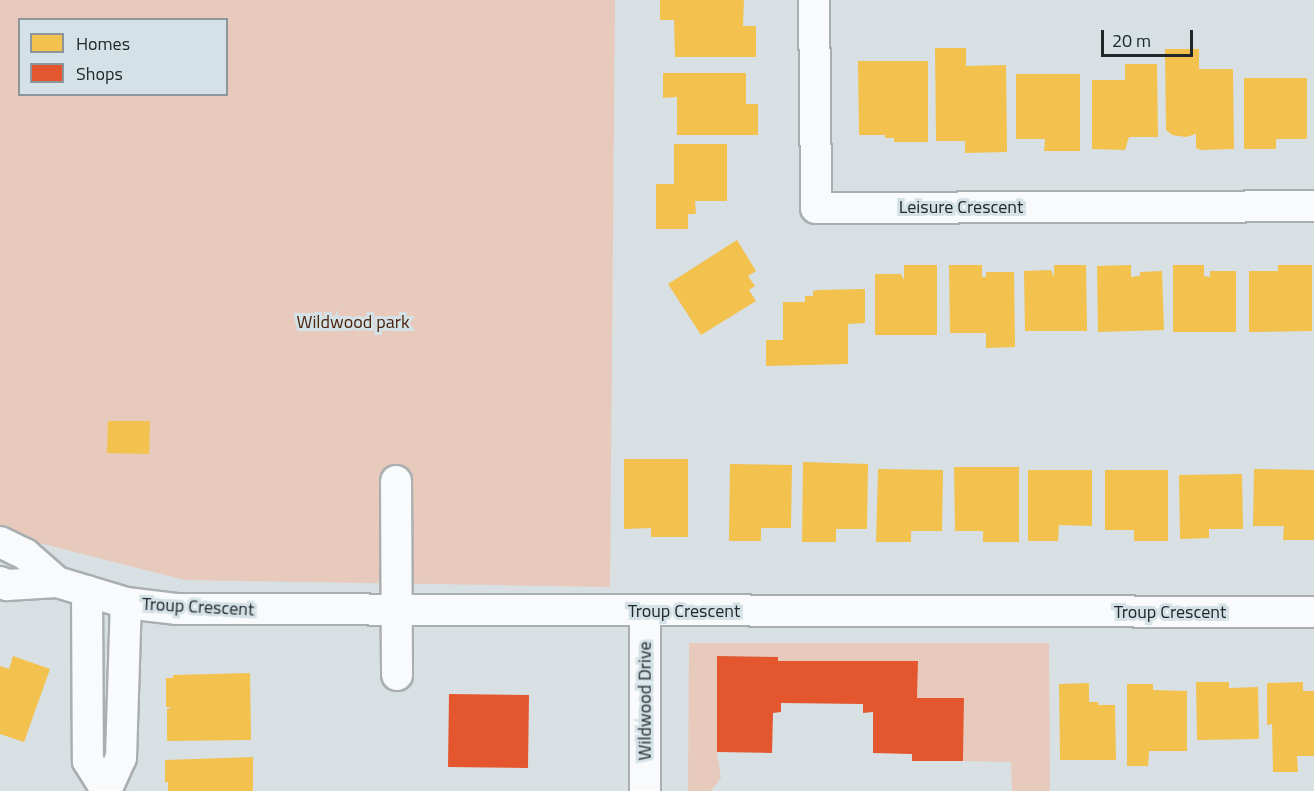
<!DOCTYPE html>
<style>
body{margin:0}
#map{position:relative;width:1314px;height:791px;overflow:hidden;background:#d8e0e3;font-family:"Titillium Web",sans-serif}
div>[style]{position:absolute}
.green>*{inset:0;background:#e7cabb}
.homes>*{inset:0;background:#f2c14e}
.shops>*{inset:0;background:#e4572e}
.roads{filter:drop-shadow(2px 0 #a9aeb0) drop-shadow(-2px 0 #a9aeb0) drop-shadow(0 2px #a9aeb0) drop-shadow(0 -2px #a9aeb0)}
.minor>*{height:30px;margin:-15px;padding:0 15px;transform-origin:15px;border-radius:15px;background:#f9fafb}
span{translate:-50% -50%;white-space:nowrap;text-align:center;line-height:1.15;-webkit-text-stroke:6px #d4e2e7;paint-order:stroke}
.street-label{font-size:18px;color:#222729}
.park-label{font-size:18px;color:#4c230c}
.legend{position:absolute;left:18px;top:18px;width:210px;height:78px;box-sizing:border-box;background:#d4e2e7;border:2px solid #8d979b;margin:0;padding:8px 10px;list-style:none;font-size:18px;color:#222729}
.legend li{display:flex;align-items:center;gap:12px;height:30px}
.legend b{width:30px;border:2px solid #8d979b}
.scale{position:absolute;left:1101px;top:30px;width:92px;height:27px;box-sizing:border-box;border:3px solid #222729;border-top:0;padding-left:8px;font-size:18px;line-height:21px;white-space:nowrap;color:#222729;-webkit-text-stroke:4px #d4e2e7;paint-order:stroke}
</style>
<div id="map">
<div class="green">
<i style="clip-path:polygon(evenodd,0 0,615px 0,610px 587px,185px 580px,0 533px,0 0,20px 20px,226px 20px,226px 94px,20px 94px,20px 20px)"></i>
<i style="clip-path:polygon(689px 643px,1049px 643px,1050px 791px,1012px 791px,1011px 762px,963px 761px,964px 698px,917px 698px,917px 661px,778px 661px,778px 657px,718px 656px,717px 752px,721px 778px,711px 791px,688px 791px)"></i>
</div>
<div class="homes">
<i style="clip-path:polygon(660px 0,744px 0,743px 26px,756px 26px,756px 57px,675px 57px,674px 20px,660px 20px)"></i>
<i style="clip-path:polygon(935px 48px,966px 48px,966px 66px,1006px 65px,1007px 152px,965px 153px,965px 141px,936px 141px)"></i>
<i style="clip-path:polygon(1165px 49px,1199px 49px,1199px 69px,1233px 69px,1234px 149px,1201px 150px,1196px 148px,1196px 134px,1186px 137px,1172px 135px,1166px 130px)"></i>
<i style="clip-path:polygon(858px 61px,928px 61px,928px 142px,894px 142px,894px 138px,885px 138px,885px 135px,859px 135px)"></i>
<i style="clip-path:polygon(1125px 64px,1157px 64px,1158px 137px,1129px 137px,1125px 150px,1092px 149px,1092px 80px,1125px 80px)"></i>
<i style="clip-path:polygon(663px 73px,746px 73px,746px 104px,758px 104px,758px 135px,677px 135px,677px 97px,663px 98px)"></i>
<i style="clip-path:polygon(1016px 74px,1080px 74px,1080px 151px,1044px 151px,1045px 139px,1016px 139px)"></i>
<i style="clip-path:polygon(1244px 78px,1307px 78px,1307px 139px,1276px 139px,1276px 149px,1244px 149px)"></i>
<i style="clip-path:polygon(674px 144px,727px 144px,727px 201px,695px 201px,696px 214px,688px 214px,688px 229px,656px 229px,656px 184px,674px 184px)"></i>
<i style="clip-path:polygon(737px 240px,756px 271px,748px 276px,755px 286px,749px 290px,756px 301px,701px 335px,668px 284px)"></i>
<i style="clip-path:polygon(904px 265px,937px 265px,937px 335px,875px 335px,875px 274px,901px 274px,904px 280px)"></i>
<i style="clip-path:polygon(949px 265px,982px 265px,982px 277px,986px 277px,986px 272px,1014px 272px,1015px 347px,986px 348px,986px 333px,950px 333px)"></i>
<i style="clip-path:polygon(1054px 265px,1086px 265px,1087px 331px,1025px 331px,1024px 271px,1051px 270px,1054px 277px)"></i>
<i style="clip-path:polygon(1131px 265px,1131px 277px,1140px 276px,1140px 272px,1162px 271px,1164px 330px,1098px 332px,1097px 266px)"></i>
<i style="clip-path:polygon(1173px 265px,1204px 265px,1204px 276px,1210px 277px,1210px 271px,1236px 271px,1236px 332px,1173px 332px)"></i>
<i style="clip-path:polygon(1278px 265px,1312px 265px,1312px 331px,1249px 332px,1249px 271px,1278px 271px)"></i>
<i style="clip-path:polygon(865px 289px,865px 323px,848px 324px,848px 364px,766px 366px,766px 340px,783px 340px,783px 302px,805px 302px,805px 296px,813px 296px,813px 291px,819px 290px)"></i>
<i style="clip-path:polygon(108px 421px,150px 421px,149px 454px,107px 453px)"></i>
<i style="clip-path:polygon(624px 459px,688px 459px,688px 537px,651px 537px,651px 528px,624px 529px)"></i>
<i style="clip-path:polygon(803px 462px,868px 464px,867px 529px,836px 529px,836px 542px,802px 542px)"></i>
<i style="clip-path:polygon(730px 464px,792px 465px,791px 528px,761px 528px,761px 541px,729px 541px)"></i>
<i style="clip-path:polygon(954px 467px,1019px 467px,1019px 542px,983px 542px,983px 531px,955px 531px)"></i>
<i style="clip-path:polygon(878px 469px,943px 470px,942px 531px,911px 531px,911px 542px,876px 542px)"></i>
<i style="clip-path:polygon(1254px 469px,1314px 470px,1314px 540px,1283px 540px,1284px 526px,1253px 526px)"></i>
<i style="clip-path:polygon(1028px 470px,1092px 470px,1092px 526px,1059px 525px,1058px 541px,1028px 541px)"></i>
<i style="clip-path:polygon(1105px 470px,1168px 470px,1168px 541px,1134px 541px,1134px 530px,1105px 530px)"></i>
<i style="clip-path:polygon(1242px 474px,1243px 529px,1209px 529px,1209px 538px,1180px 539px,1179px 475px)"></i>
<i style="clip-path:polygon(13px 656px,50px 669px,24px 742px,0 734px,0 666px,9px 669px)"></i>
<i style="clip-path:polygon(250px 673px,251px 740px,167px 741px,167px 709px,172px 707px,166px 707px,166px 678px,173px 678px,173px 675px)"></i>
<i style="clip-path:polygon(1196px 682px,1229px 682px,1229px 688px,1258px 687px,1259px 739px,1197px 740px)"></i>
<i style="clip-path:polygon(1303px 682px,1303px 691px,1314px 691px,1314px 756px,1297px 756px,1298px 772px,1273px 772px,1272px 724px,1267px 725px,1267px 683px)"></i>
<i style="clip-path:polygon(1089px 683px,1089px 702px,1098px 702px,1098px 705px,1115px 705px,1116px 760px,1060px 760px,1059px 684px)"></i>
<i style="clip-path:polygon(1127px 684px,1153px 684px,1153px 690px,1187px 691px,1187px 751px,1149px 751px,1148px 766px,1127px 766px)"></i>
<i style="clip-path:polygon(253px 757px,253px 791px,168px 791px,168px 782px,165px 782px,165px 760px)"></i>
</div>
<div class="shops">
<i style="clip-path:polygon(717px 656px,778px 657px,778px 661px,918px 661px,917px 698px,964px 698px,963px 761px,912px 761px,912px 754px,873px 753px,873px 712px,863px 713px,863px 704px,781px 703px,781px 712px,773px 713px,772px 753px,717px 752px)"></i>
<i style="clip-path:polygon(449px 694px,529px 695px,528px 768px,448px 767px)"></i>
</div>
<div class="roads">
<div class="minor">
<i style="left:814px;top:0;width:208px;rotate:89.4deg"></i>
<i style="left:816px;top:208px;width:498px;rotate:-0.2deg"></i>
<i style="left:396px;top:481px;width:194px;rotate:89.7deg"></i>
<i style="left:0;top:542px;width:28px;rotate:26deg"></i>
<i style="left:25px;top:554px;width:43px;rotate:41.2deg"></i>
<i style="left:0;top:582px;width:8px;rotate:23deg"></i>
<i style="left:7px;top:585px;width:50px;rotate:-3.4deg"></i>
<i style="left:57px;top:582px;width:72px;rotate:16.9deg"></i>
<i style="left:126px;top:603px;width:50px;rotate:6.8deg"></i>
<i style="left:176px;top:609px;width:1138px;rotate:0.15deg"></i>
<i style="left:87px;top:591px;width:170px;rotate:89.7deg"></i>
<i style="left:88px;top:761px;width:34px;rotate:58deg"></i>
<i style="left:106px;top:791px;width:36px;rotate:-66deg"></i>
<i style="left:121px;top:758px;width:155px;rotate:-88.2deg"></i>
<i style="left:645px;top:791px;width:180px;rotate:-90deg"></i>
</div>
</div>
<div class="street-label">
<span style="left:961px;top:207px">Leisure Crescent</span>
<span style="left:198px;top:607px;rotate:3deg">Troup Crescent</span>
<span style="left:684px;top:611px">Troup Crescent</span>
<span style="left:1170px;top:612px">Troup Crescent</span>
<span style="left:645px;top:701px;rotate:-90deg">Wildwood Drive</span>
</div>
<div class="park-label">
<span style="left:353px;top:322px">Wildwood park</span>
</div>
<ul class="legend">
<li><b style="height:16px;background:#f2c14e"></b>Homes</li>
<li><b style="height:16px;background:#e4572e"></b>Shops</li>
</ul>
<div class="scale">20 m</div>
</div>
